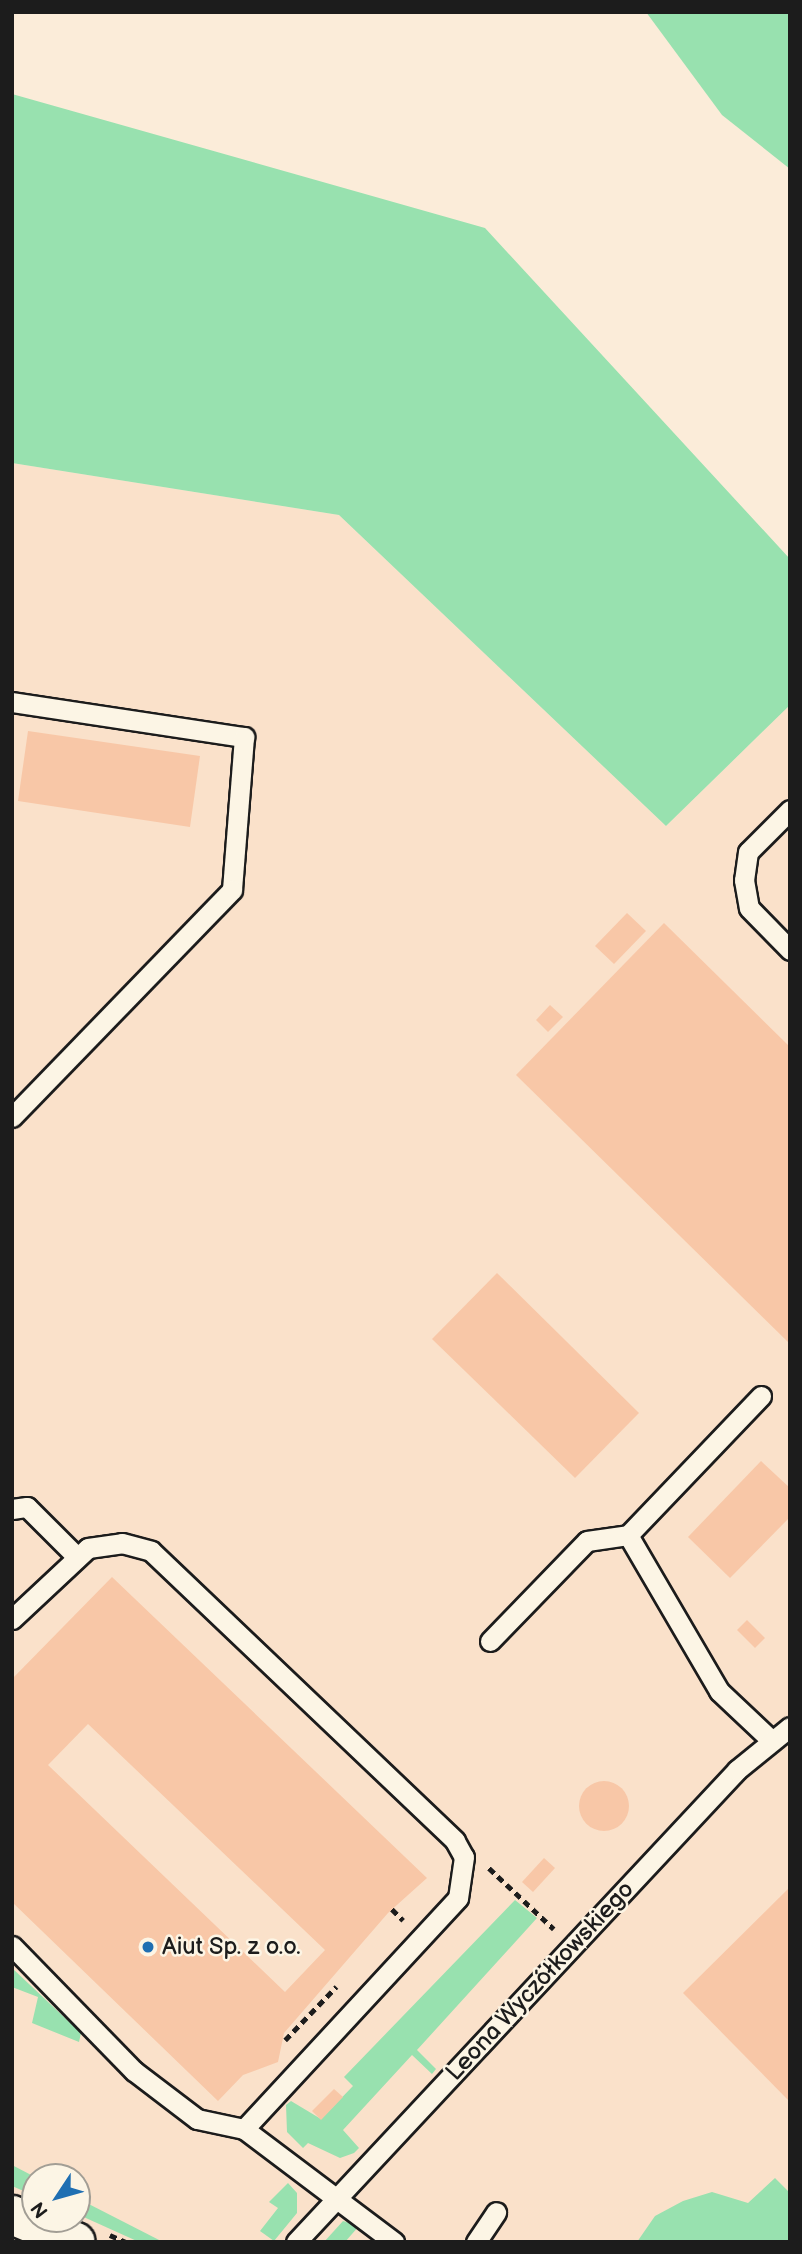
<!DOCTYPE html>
<meta charset="utf-8">
<style>
body{margin:0}
#map{position:relative;width:802px;height:2254px;overflow:hidden;background:#fbecd9;font-family:"Balsamiq Sans",sans-serif}
div>[style]{position:absolute}
.built>*{inset:0;background:#fae1ca}
.green>*{inset:0;background:#98e1af}
.building>*{inset:0;background:#f8c7a7}
.round{border-radius:50%}
.path>*{height:4.5px;margin-top:-2.25px;transform-origin:0;background:repeating-linear-gradient(90deg,#1c1c1c 0 7px,transparent 0 12px)}
.roads{filter:drop-shadow(2px 0 #1c1c1c) drop-shadow(-2px 0 #1c1c1c) drop-shadow(0 2px #1c1c1c) drop-shadow(0 -2px #1c1c1c)}
.service>*{height:19px;margin:-9.5px;padding:0 9.5px;transform-origin:9.5px;border-radius:9.5px;background:#fcf5e5}
.tertiary>*{height:38px;margin:-19px;padding:0 19px;transform-origin:19px;border-radius:19px;background:#fcf5e5}
.dots>*{width:19px;height:19px;translate:-50% -50%;box-sizing:border-box;border:4px solid #fcf5e5;border-radius:50%}
span{translate:-50% -50%;white-space:nowrap;text-align:center;line-height:1.15;-webkit-text-stroke:5px #fcf5e5;paint-order:stroke}
.poi-label{font-size:24px;color:#1c1c1c}
.left{translate:0 -50%;text-align:left}
.street-label{font-size:24px;color:#1c1c1c}
.frame{position:absolute;inset:0;border:14px solid #1c1c1c;pointer-events:none}
.north{position:absolute;left:21px;top:2163px;width:70px;height:70px;box-sizing:border-box;background:#fcf5e5;border:2px solid #a29e95;border-radius:50%;rotate:234deg;font-size:19px;font-weight:700;line-height:28px;text-align:center;color:#1c1c1c}
.north::after{content:'';display:block;margin:auto;width:24px;height:32px;background:#1f6fb2;clip-path:polygon(50% 0,100% 100%,50% 72%,0 100%)}
</style>
<div id="map">
<div class="built">
<i style="clip-path:polygon(evenodd,12px 463px,339px 515px,666px 826px,790px 705px,790px 2242px,12px 2242px,12px 463px,35px 2177px,77px 2177px,77px 2219px,35px 2219px,35px 2177px)"></i>
</div>
<div class="green">
<i style="clip-path:polygon(646px 12px,790px 12px,790px 169px,722px 115px)"></i>
<i style="clip-path:polygon(12px 94px,485px 228px,790px 559px,790px 705px,666px 826px,339px 515px,12px 463px)"></i>
<i style="clip-path:polygon(515px 1900px,537px 1918px,417px 2050px,436px 2069px,432px 2074px,412px 2055px,343px 2130px,359px 2148px,354px 2153px,340px 2158px,308px 2143px,303px 2148px,287px 2132px,286px 2105px,291px 2101px,321px 2119px,353px 2086px,344px 2077px)"></i>
<i style="clip-path:polygon(12px 1968px,81px 2033px,79px 2042px,32px 2023px,38px 1997px,12px 1987px)"></i>
<i style="clip-path:polygon(12px 2165px,35px 2177px,35px 2196px,12px 2186px)"></i>
<i style="clip-path:polygon(775px 2178px,790px 2193px,790px 2242px,637px 2242px,655px 2216px,683px 2201px,712px 2192px,748px 2203px)"></i>
<i style="clip-path:polygon(288px 2183px,297px 2193px,297px 2213px,274px 2241px,260px 2231px,278px 2208px,269px 2202px)"></i>
<i style="clip-path:polygon(77px 2198px,163px 2242px,139px 2242px,77px 2214px)"></i>
<i style="clip-path:polygon(343px 2221px,359px 2226px,345px 2242px,324px 2242px)"></i>
</div>
<div class="building">
<i style="clip-path:polygon(28px 731px,200px 756px,190px 827px,18px 801px)"></i>
<i style="clip-path:polygon(627px 913px,646px 931px,614px 964px,595px 946px)"></i>
<i style="clip-path:polygon(664px 923px,790px 1047px,790px 1344px,516px 1075px)"></i>
<i style="clip-path:polygon(550px 1005px,563px 1017px,548px 1032px,536px 1020px)"></i>
<i style="clip-path:polygon(497px 1273px,639px 1413px,575px 1478px,432px 1339px)"></i>
<i style="clip-path:polygon(761px 1461px,790px 1488px,790px 1517px,730px 1578px,688px 1537px)"></i>
<i style="clip-path:polygon(evenodd,112px 1577px,427px 1878px,388px 1913px,284px 2033px,278px 2062px,243px 2075px,218px 2101px,12px 1902px,12px 1679px,112px 1577px,88px 1724px,325px 1950px,285px 1992px,48px 1765px,88px 1724px)"></i>
<i style="clip-path:polygon(747px 1620px,765px 1638px,755px 1648px,737px 1630px)"></i>
<i class="round" style="left:579px;top:1781px;width:50px;height:50px"></i>
<i style="clip-path:polygon(544px 1858px,555px 1868px,533px 1892px,522px 1882px)"></i>
<i style="clip-path:polygon(790px 1887px,790px 2102px,683px 1993px)"></i>
<i style="clip-path:polygon(334px 2089px,343px 2097px,321px 2120px,312px 2111px)"></i>
</div>
<div class="path">
<i style="left:489px;top:1868px;width:89px;rotate:43.2deg"></i>
<i style="left:392px;top:1909px;width:16px;rotate:45deg"></i>
<i style="left:285px;top:2040px;width:74px;rotate:-46.1deg"></i>
<i style="left:110px;top:2235px;width:17px;rotate:24deg"></i>
</div>
<div class="roads">
<div class="service">
<i style="left:12px;top:702px;width:235px;rotate:8.6deg"></i>
<i style="left:244px;top:737px;width:153px;rotate:94.5deg"></i>
<i style="left:232px;top:890px;width:316px;rotate:134.1deg"></i>
<i style="left:790px;top:810px;width:59px;rotate:135deg"></i>
<i style="left:748px;top:852px;width:28px;rotate:98deg"></i>
<i style="left:744px;top:880px;width:28px;rotate:80deg"></i>
<i style="left:749px;top:908px;width:59px;rotate:45.7deg"></i>
<i style="left:761px;top:1396px;width:192px;rotate:133.7deg"></i>
<i style="left:628px;top:1535px;width:181px;rotate:59.7deg"></i>
<i style="left:719px;top:1691px;width:70px;rotate:43.3deg"></i>
<i style="left:12px;top:1509px;width:15px;rotate:-8deg"></i>
<i style="left:27px;top:1507px;width:68px;rotate:45deg"></i>
<i style="left:12px;top:1619px;width:104px;rotate:-43.1deg"></i>
<i style="left:88px;top:1548px;width:34px;rotate:-8deg"></i>
<i style="left:122px;top:1543px;width:30px;rotate:15deg"></i>
<i style="left:151px;top:1551px;width:420px;rotate:43.6deg"></i>
<i style="left:455px;top:1841px;width:18px;rotate:61deg"></i>
<i style="left:464px;top:1857px;width:41px;rotate:98.3deg"></i>
<i style="left:458px;top:1898px;width:315px;rotate:132.8deg"></i>
<i style="left:490px;top:1641px;width:139px;rotate:-45.9deg"></i>
<i style="left:587px;top:1541px;width:41px;rotate:-8.3deg"></i>
<i style="left:12px;top:1946px;width:175px;rotate:45.7deg"></i>
<i style="left:134px;top:2071px;width:79px;rotate:37.3deg"></i>
<i style="left:197px;top:2119px;width:48px;rotate:12deg"></i>
<i style="left:244px;top:2129px;width:188px;rotate:37deg"></i>
<i style="left:296px;top:2242px;width:646px;rotate:-46.94deg"></i>
<i style="left:737px;top:1770px;width:68px;rotate:-39.1deg"></i>
<i style="left:476px;top:2242px;width:36px;rotate:-56deg"></i>
</div>
<div class="tertiary">
<i style="left:12px;top:2215px;width:69px;rotate:22.9deg"></i>
</div>
</div>
<div class="dots">
<i style="left:148px;top:1947px;background:#1f6fb2"></i>
</div>
<div class="poi-label">
<span class="left" style="left:162px;top:1947px">Aiut Sp. z o.o.</span>
</div>
<div class="street-label">
<span style="left:540px;top:1981px;rotate:-47deg">Leona Wyczółkowskiego</span>
</div>
<div class="frame"></div>
<div class="north">N</div>
</div>
